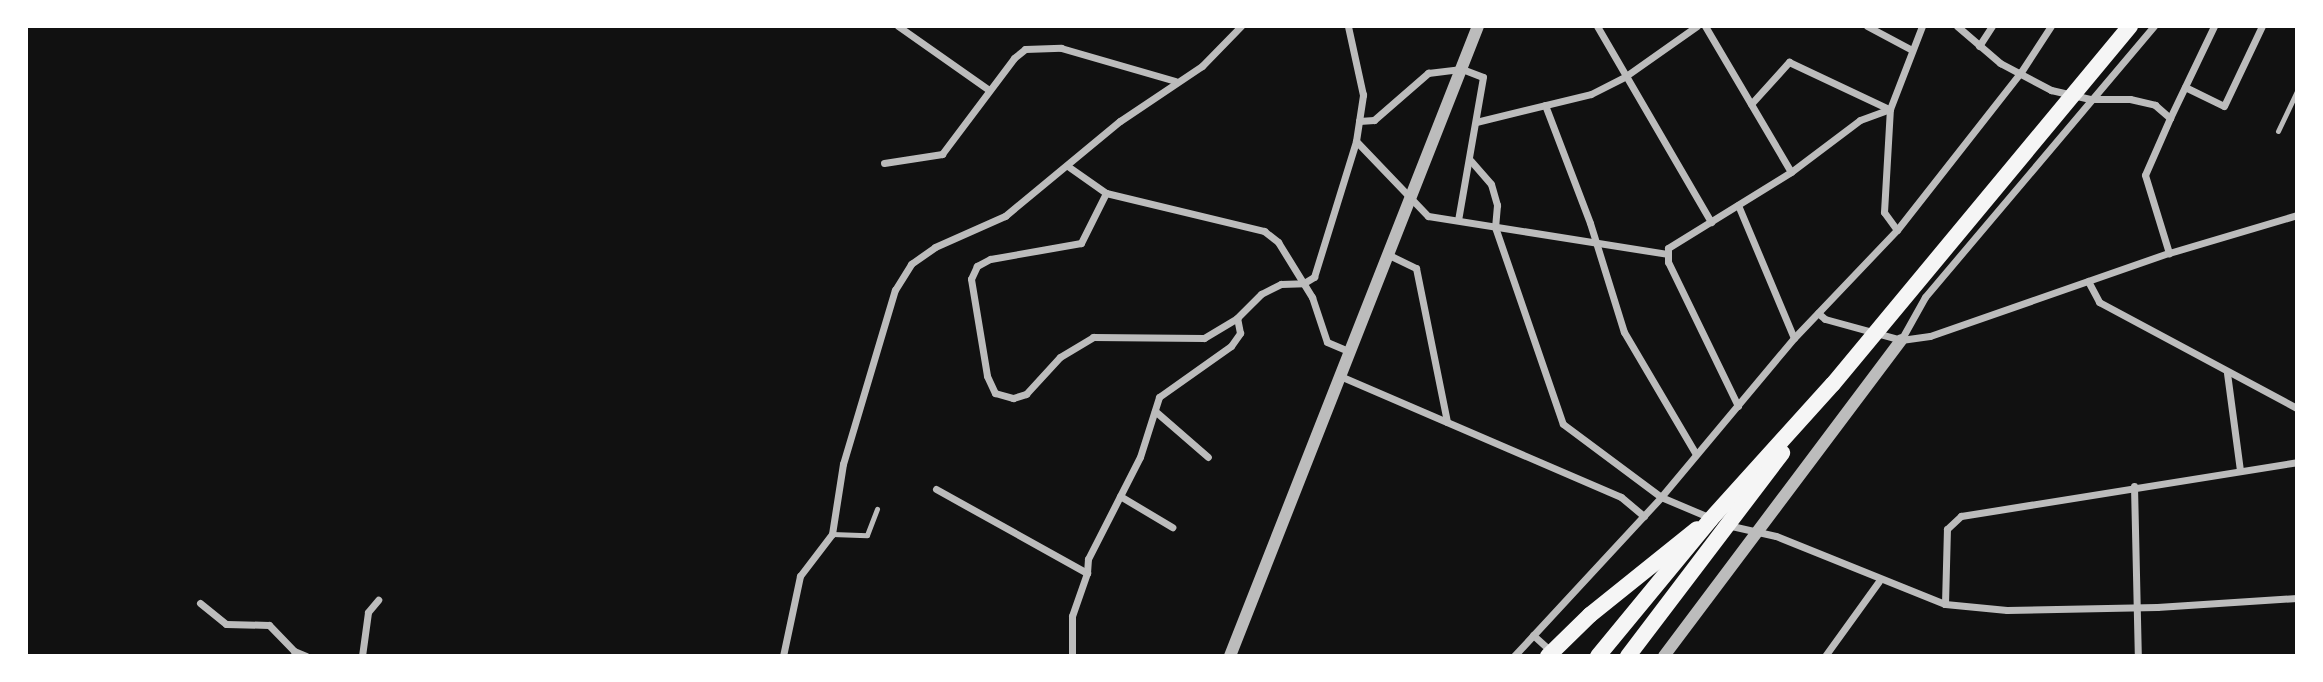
<!DOCTYPE html>
<style>
body{margin:0}
#map{position:relative;width:2323px;height:682px;overflow:hidden;background:#111;font-family:"Exo 2",sans-serif}
div>[style]{position:absolute}
.service>*{height:5px;margin:-2.5px;padding:0 2.5px;transform-origin:2.5px;border-radius:2.5px;background:#bcbcbc}
.minor>*{height:7px;margin:-3.5px;padding:0 3.5px;transform-origin:3.5px;border-radius:3.5px;background:#bcbcbc}
.tertiary>*{height:12px;margin:-6px;padding:0 6px;transform-origin:6px;border-radius:6px;background:#bcbcbc}
.trunk>*{height:16px;margin:-8px;padding:0 8px;transform-origin:8px;border-radius:8px;background:#f5f5f5}
span{translate:-50% -50%;white-space:nowrap;text-align:center;line-height:1.15;-webkit-text-stroke:5px #fff;paint-order:stroke}
.frame{position:absolute;inset:0;border:28px solid #fff;pointer-events:none}
</style>
<div id="map">
<div class="service">
<i style="left:2278px;top:131px;width:44px;rotate:-64.6deg"></i>
<i style="left:832px;top:534px;width:35px;rotate:2deg"></i>
<i style="left:867px;top:535px;width:28px;rotate:-69deg"></i>
</div>
<div class="minor">
<i style="left:898px;top:26px;width:111px;rotate:35.1deg"></i>
<i style="left:1597px;top:26px;width:227px;rotate:59.8deg"></i>
<i style="left:1705px;top:26px;width:169px;rotate:59.5deg"></i>
<i style="left:1867px;top:26px;width:51px;rotate:28.1deg"></i>
<i style="left:1957px;top:26px;width:57px;rotate:40.7deg"></i>
<i style="left:2000px;top:63px;width:58px;rotate:27.9deg"></i>
<i style="left:2051px;top:90px;width:40px;rotate:13deg"></i>
<i style="left:2090px;top:99px;width:40px"></i>
<i style="left:2130px;top:99px;width:26px;rotate:13deg"></i>
<i style="left:2155px;top:105px;width:20px;rotate:41deg"></i>
<i style="left:2170px;top:118px;width:62px;rotate:113.7deg"></i>
<i style="left:2145px;top:175px;width:82px;rotate:72.9deg"></i>
<i style="left:1979px;top:46px;width:24px;rotate:-57deg"></i>
<i style="left:2185px;top:87px;width:43px;rotate:26deg"></i>
<i style="left:2224px;top:106px;width:89px;rotate:-64.6deg"></i>
<i style="left:1751px;top:104px;width:57px;rotate:-47.9deg"></i>
<i style="left:1789px;top:62px;width:110px;rotate:25.2deg"></i>
<i style="left:1545px;top:105px;width:126px;rotate:69.1deg"></i>
<i style="left:1590px;top:223px;width:114px;rotate:72.7deg"></i>
<i style="left:1624px;top:332px;width:142px;rotate:59.5deg"></i>
<i style="left:2170px;top:118px;width:102px;rotate:-64.4deg"></i>
<i style="left:1359px;top:121px;width:15px;rotate:-4deg"></i>
<i style="left:1374px;top:120px;width:72px;rotate:-41deg"></i>
<i style="left:1428px;top:73px;width:34px;rotate:-7deg"></i>
<i style="left:1462px;top:69px;width:22px;rotate:21deg"></i>
<i style="left:1483px;top:77px;width:145px;rotate:99.9deg"></i>
<i style="left:1476px;top:122px;width:118px;rotate:-13.7deg"></i>
<i style="left:1591px;top:94px;width:39px;rotate:-27deg"></i>
<i style="left:1626px;top:76px;width:87px;rotate:-35.2deg"></i>
<i style="left:1356px;top:141px;width:104px;rotate:46.2deg"></i>
<i style="left:1428px;top:216px;width:242px;rotate:9deg"></i>
<i style="left:1471px;top:161px;width:30px;rotate:49deg"></i>
<i style="left:1491px;top:184px;width:22px;rotate:74deg"></i>
<i style="left:1497px;top:205px;width:22px;rotate:95deg"></i>
<i style="left:1495px;top:227px;width:208px;rotate:71deg"></i>
<i style="left:1563px;top:424px;width:122px;rotate:36.7deg"></i>
<i style="left:1661px;top:497px;width:56px;rotate:22.9deg"></i>
<i style="left:884px;top:163px;width:59px;rotate:-8.8deg"></i>
<i style="left:942px;top:154px;width:120px;rotate:-53.1deg"></i>
<i style="left:1014px;top:58px;width:14px;rotate:-39deg"></i>
<i style="left:1025px;top:49px;width:36px;rotate:-2deg"></i>
<i style="left:1061px;top:48px;width:119px;rotate:16.1deg"></i>
<i style="left:1069px;top:167px;width:45px;rotate:35.1deg"></i>
<i style="left:1106px;top:193px;width:163px;rotate:13.5deg"></i>
<i style="left:1264px;top:231px;width:18px;rotate:38deg"></i>
<i style="left:1278px;top:242px;width:65px;rotate:58.3deg"></i>
<i style="left:1312px;top:297px;width:47px;rotate:71.6deg"></i>
<i style="left:1327px;top:342px;width:25px;rotate:23deg"></i>
<i style="left:1106px;top:193px;width:56px;rotate:116.6deg"></i>
<i style="left:1081px;top:243px;width:92px;rotate:170deg"></i>
<i style="left:990px;top:259px;width:15px;rotate:152deg"></i>
<i style="left:977px;top:266px;width:14px;rotate:115deg"></i>
<i style="left:971px;top:279px;width:98px;rotate:80.6deg"></i>
<i style="left:987px;top:376px;width:19px;rotate:65deg"></i>
<i style="left:995px;top:393px;width:19px;rotate:16deg"></i>
<i style="left:1013px;top:398px;width:14px;rotate:-17deg"></i>
<i style="left:1026px;top:394px;width:50px;rotate:-47.4deg"></i>
<i style="left:1060px;top:357px;width:39px;rotate:-31deg"></i>
<i style="left:1093px;top:337px;width:111px;rotate:0.5deg"></i>
<i style="left:1204px;top:338px;width:39px;rotate:-31deg"></i>
<i style="left:1237px;top:318px;width:34px;rotate:-45deg"></i>
<i style="left:1261px;top:294px;width:22px;rotate:-27deg"></i>
<i style="left:1281px;top:284px;width:23px;rotate:-2deg"></i>
<i style="left:1304px;top:283px;width:12px;rotate:-31deg"></i>
<i style="left:1314px;top:277px;width:142px;rotate:-72.8deg"></i>
<i style="left:1356px;top:141px;width:47px;rotate:-81.3deg"></i>
<i style="left:1363px;top:95px;width:71px;rotate:-102.3deg"></i>
<i style="left:1738px;top:205px;width:144px;rotate:67.2deg"></i>
<i style="left:1897px;top:230px;width:22px;rotate:-126deg"></i>
<i style="left:1884px;top:212px;width:103px;rotate:-86.7deg"></i>
<i style="left:1890px;top:109px;width:89px;rotate:-68.9deg"></i>
<i style="left:1389px;top:255px;width:30px;rotate:26deg"></i>
<i style="left:1416px;top:268px;width:157px;rotate:78.6deg"></i>
<i style="left:2088px;top:281px;width:24px;rotate:62deg"></i>
<i style="left:2099px;top:302px;width:225px;rotate:28.2deg"></i>
<i style="left:1818px;top:313px;width:9px;rotate:41deg"></i>
<i style="left:1825px;top:319px;width:79px;rotate:15.4deg"></i>
<i style="left:1901px;top:340px;width:29px;rotate:-8deg"></i>
<i style="left:1930px;top:336px;width:253px;rotate:-19.2deg"></i>
<i style="left:2169px;top:253px;width:134px;rotate:-16.5deg"></i>
<i style="left:1901px;top:340px;width:49px;rotate:-60.8deg"></i>
<i style="left:1925px;top:297px;width:355px;rotate:-49.8deg"></i>
<i style="left:2227px;top:373px;width:98px;rotate:82.4deg"></i>
<i style="left:1340px;top:376px;width:306px;rotate:23.3deg"></i>
<i style="left:1621px;top:497px;width:30px;rotate:40deg"></i>
<i style="left:1738px;top:406px;width:160px;rotate:-115.9deg"></i>
<i style="left:1668px;top:262px;width:14px;rotate:-90deg"></i>
<i style="left:1668px;top:248px;width:145px;rotate:-31.7deg"></i>
<i style="left:1791px;top:172px;width:86px;rotate:-37deg"></i>
<i style="left:1860px;top:120px;width:32px;rotate:-20deg"></i>
<i style="left:1155px;top:411px;width:70px;rotate:41deg"></i>
<i style="left:2134px;top:486px;width:170px;rotate:88.7deg"></i>
<i style="left:936px;top:489px;width:173px;rotate:29.1deg"></i>
<i style="left:1087px;top:573px;width:14px;rotate:-86deg"></i>
<i style="left:1088px;top:559px;width:114px;rotate:-63deg"></i>
<i style="left:1140px;top:457px;width:63px;rotate:-72.4deg"></i>
<i style="left:1159px;top:397px;width:88px;rotate:-35.3deg"></i>
<i style="left:1231px;top:346px;width:16px;rotate:-55deg"></i>
<i style="left:1240px;top:333px;width:15px;rotate:-101deg"></i>
<i style="left:1120px;top:496px;width:61px;rotate:30.8deg"></i>
<i style="left:1727px;top:525px;width:50px;rotate:12.7deg"></i>
<i style="left:1776px;top:536px;width:182px;rotate:21.9deg"></i>
<i style="left:1945px;top:604px;width:62px;rotate:5.5deg"></i>
<i style="left:2007px;top:610px;width:150px;rotate:-1.1deg"></i>
<i style="left:2157px;top:607px;width:140px;rotate:-3.7deg"></i>
<i style="left:200px;top:603px;width:33px;rotate:39deg"></i>
<i style="left:226px;top:624px;width:43px;rotate:1.3deg"></i>
<i style="left:269px;top:625px;width:36px;rotate:46deg"></i>
<i style="left:294px;top:651px;width:13px;rotate:23deg"></i>
<i style="left:1945px;top:604px;width:75px;rotate:-88.5deg"></i>
<i style="left:1947px;top:529px;width:19px;rotate:-43deg"></i>
<i style="left:1961px;top:516px;width:340px;rotate:-9.1deg"></i>
<i style="left:1533px;top:635px;width:27px;rotate:42deg"></i>
<i style="left:362px;top:656px;width:44px;rotate:-82.2deg"></i>
<i style="left:368px;top:612px;width:16px;rotate:-50deg"></i>
<i style="left:783px;top:656px;width:82px;rotate:-78deg"></i>
<i style="left:800px;top:576px;width:53px;rotate:-52.7deg"></i>
<i style="left:832px;top:534px;width:71px;rotate:-81.1deg"></i>
<i style="left:843px;top:464px;width:182px;rotate:-73.4deg"></i>
<i style="left:895px;top:290px;width:31px;rotate:-58deg"></i>
<i style="left:911px;top:264px;width:29px;rotate:-35deg"></i>
<i style="left:935px;top:247px;width:77px;rotate:-23.9deg"></i>
<i style="left:1005px;top:216px;width:149px;rotate:-39.6deg"></i>
<i style="left:1120px;top:121px;width:99px;rotate:-33.9deg"></i>
<i style="left:1202px;top:66px;width:56px;rotate:-45.7deg"></i>
<i style="left:1072px;top:656px;width:40px;rotate:-90deg"></i>
<i style="left:1072px;top:616px;width:46px;rotate:-70.8deg"></i>
<i style="left:1514px;top:656px;width:217px;rotate:-47.2deg"></i>
<i style="left:1661px;top:497px;width:207px;rotate:-50.1deg"></i>
<i style="left:1794px;top:338px;width:149px;rotate:-46.4deg"></i>
<i style="left:1897px;top:230px;width:201px;rotate:-51.9deg"></i>
<i style="left:2021px;top:72px;width:55px;rotate:-56.9deg"></i>
<i style="left:1825px;top:656px;width:92px;rotate:-54.2deg"></i>
</div>
<div class="tertiary">
<i style="left:1230px;top:656px;width:677px;rotate:-68.51deg"></i>
<i style="left:1664px;top:656px;width:395px;rotate:-53.1deg"></i>
</div>
<div class="trunk">
<i style="left:1548px;top:656px;width:59px;rotate:-44.3deg"></i>
<i style="left:1590px;top:615px;width:137px;rotate:-38.8deg"></i>
<i style="left:1598px;top:656px;width:176px;rotate:-50.5deg"></i>
<i style="left:1710px;top:520px;width:183px;rotate:-47.9deg"></i>
<i style="left:1833px;top:384px;width:465px;rotate:-50.3deg"></i>
<i style="left:1628px;top:656px;width:255px;rotate:-52.8deg"></i>
</div>
<div class="frame"></div>
</div>
